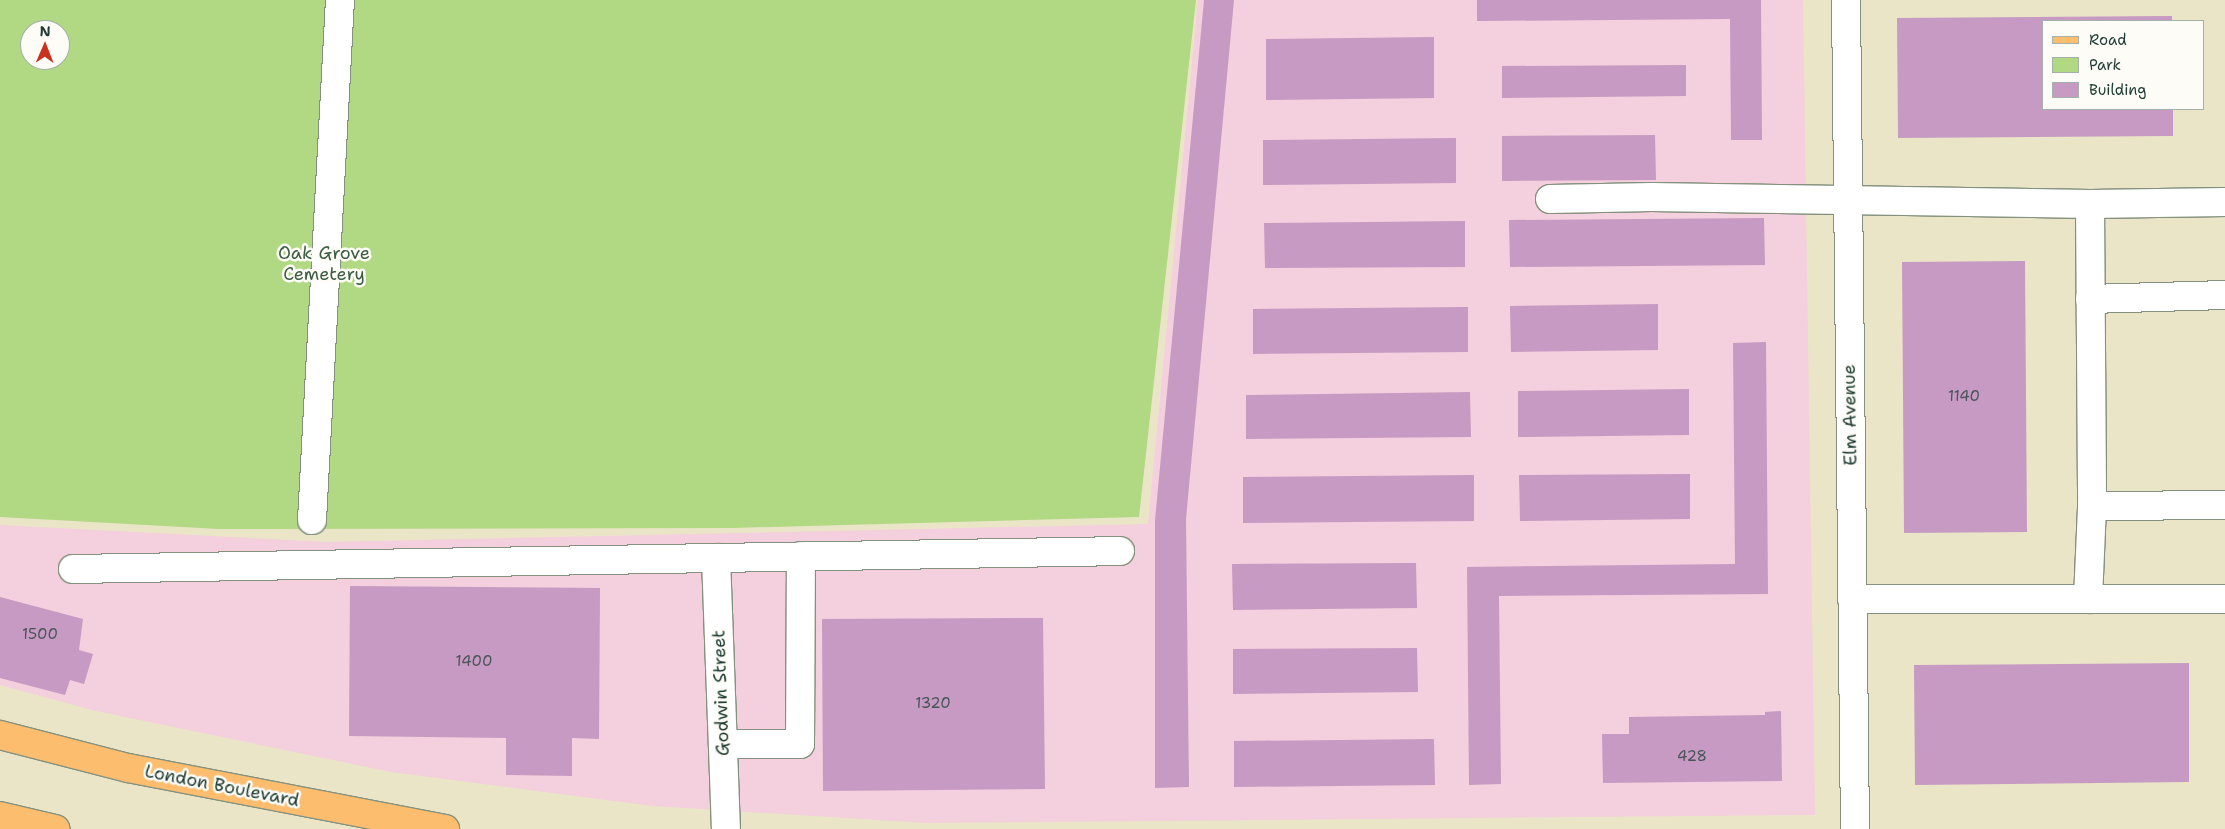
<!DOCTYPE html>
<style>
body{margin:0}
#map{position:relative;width:2225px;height:829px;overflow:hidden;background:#eae5c7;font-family:"Shantell Sans",sans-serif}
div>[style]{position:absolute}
.built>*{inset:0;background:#f4cfdd}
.green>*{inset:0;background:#b1d882}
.building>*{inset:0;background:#c69ac2}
.roads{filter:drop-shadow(1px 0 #84917e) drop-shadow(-1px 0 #84917e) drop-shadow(0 1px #84917e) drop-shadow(0 -1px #84917e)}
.minor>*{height:28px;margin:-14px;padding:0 14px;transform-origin:14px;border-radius:14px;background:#fff}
.major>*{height:28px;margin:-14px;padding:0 14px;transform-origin:14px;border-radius:14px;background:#fcbd6f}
span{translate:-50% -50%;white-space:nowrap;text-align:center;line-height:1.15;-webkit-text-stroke:5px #fdfcf7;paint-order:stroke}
.number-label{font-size:15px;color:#495458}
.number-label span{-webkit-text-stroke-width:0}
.park-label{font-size:18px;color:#3c5c44}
.street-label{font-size:18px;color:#1f3d34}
.legend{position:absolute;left:2042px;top:20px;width:162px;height:90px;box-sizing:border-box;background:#fdfcf7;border:1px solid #a4b0a9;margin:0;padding:6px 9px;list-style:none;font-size:15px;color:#1f3d34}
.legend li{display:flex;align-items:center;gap:10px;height:25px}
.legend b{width:25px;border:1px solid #a4b0a9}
.north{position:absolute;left:20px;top:20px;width:50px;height:50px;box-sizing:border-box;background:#fdfcf7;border:1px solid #a4b0a9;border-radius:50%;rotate:1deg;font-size:14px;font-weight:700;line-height:20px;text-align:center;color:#1f3d34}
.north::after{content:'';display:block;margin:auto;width:18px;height:22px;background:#c8321e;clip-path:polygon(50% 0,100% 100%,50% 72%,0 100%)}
</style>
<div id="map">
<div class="built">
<i style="clip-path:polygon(1198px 0,1803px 0,1815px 815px,926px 823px,653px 806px,391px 772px,96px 711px,0 685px,0 525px,327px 542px,1148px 524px)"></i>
</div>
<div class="green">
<i style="clip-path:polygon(evenodd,0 0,1196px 0,1139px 517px,731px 528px,219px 529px,0 517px,0 0,30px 30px,60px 30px,60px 60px,30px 60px,30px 30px)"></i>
</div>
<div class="building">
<i style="clip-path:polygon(1204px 0,1234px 0,1186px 519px,1189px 787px,1155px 788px,1155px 520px)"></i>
<i style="clip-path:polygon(1477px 0,1761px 0,1762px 140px,1731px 140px,1730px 19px,1477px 21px)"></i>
<i style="clip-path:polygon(2172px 16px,2172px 21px,2044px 21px,2044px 109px,2173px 109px,2173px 136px,1898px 138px,1897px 18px)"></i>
<i style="clip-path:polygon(1434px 37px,1434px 98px,1266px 100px,1266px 39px)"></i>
<i style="clip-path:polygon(1686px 65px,1686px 96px,1502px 98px,1502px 66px)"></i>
<i style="clip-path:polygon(1655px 135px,1656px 180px,1502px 181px,1502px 136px)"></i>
<i style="clip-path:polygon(1456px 138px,1456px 183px,1263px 185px,1263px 140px)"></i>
<i style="clip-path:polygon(1764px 218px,1765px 265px,1510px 267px,1509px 220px)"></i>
<i style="clip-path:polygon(1465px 221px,1465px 267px,1265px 268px,1264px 223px)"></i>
<i style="clip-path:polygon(2025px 261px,2027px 532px,1904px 533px,1902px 262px)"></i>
<i style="clip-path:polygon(1658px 304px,1658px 350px,1511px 352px,1510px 306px)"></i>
<i style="clip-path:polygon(1468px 307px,1468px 352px,1253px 354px,1253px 309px)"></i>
<i style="clip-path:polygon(1766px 342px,1768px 594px,1499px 596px,1501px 784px,1469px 785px,1467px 567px,1735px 564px,1733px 343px)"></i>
<i style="clip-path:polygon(1689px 389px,1689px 435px,1518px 437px,1518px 391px)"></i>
<i style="clip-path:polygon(1470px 392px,1471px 437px,1246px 439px,1246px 395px)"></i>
<i style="clip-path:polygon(1690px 474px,1690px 519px,1520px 521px,1519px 475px)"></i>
<i style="clip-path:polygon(1474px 475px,1474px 521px,1243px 523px,1243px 477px)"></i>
<i style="clip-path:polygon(1416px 563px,1417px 608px,1233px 610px,1232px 564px)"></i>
<i style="clip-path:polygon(350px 586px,600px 588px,599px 739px,572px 738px,572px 776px,506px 775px,506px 738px,349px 736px)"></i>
<i style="clip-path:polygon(0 597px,83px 619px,79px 650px,93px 654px,84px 684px,70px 680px,65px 695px,0 678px)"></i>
<i style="clip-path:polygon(1043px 618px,1045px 789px,823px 791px,822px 619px)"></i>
<i style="clip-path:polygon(1417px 648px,1418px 692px,1233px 694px,1233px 649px)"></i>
<i style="clip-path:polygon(2189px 663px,2189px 782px,1915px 785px,1914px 665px)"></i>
<i style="clip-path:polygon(1781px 711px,1782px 781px,1603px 783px,1602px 734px,1629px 734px,1629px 717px,1765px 715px,1765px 712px)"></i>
<i style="clip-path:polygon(1434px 739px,1435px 785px,1234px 787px,1234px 741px)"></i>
</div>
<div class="roads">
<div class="minor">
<i style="left:1846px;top:0;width:829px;rotate:89.38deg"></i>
<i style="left:1550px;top:199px;width:102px;rotate:-1.1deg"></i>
<i style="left:1652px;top:197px;width:438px;rotate:0.9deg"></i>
<i style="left:2225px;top:202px;width:135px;rotate:179.2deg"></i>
<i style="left:2090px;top:204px;width:302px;rotate:89.6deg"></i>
<i style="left:2092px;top:506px;width:133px;rotate:-0.4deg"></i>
<i style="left:2090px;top:299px;width:135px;rotate:-1.7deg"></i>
<i style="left:312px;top:520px;width:521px;rotate:-86.92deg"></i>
<i style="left:716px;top:558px;width:271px;rotate:87.9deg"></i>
<i style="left:73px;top:569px;width:1047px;rotate:-0.98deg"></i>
<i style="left:1852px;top:599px;width:236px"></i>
<i style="left:2088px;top:599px;width:93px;rotate:-87.5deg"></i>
<i style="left:2088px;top:599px;width:137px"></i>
<i style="left:723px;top:744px;width:77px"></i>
<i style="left:800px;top:744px;width:188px;rotate:-89.7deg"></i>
</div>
<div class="major">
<i style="left:0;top:735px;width:132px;rotate:14.5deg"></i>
<i style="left:128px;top:768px;width:323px;rotate:10.9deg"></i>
<i style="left:0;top:816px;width:57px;rotate:13.3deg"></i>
</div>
</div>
<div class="number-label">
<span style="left:1964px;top:397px">1140</span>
<span style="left:40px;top:635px">1500</span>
<span style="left:474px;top:662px">1400</span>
<span style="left:933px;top:704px">1320</span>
<span style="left:1692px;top:757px">428</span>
</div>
<div class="park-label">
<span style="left:324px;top:264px">Oak Grove<br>Cemetery</span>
</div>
<div class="street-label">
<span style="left:1850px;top:415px;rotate:-91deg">Elm Avenue</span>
<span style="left:721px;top:693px;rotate:-92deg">Godwin Street</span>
<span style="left:222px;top:786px;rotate:11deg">London Boulevard</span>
</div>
<ul class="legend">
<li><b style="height:6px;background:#fcbd6f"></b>Road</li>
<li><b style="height:14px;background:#b1d882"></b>Park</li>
<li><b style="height:14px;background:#c69ac2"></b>Building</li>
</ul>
<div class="north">N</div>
</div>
